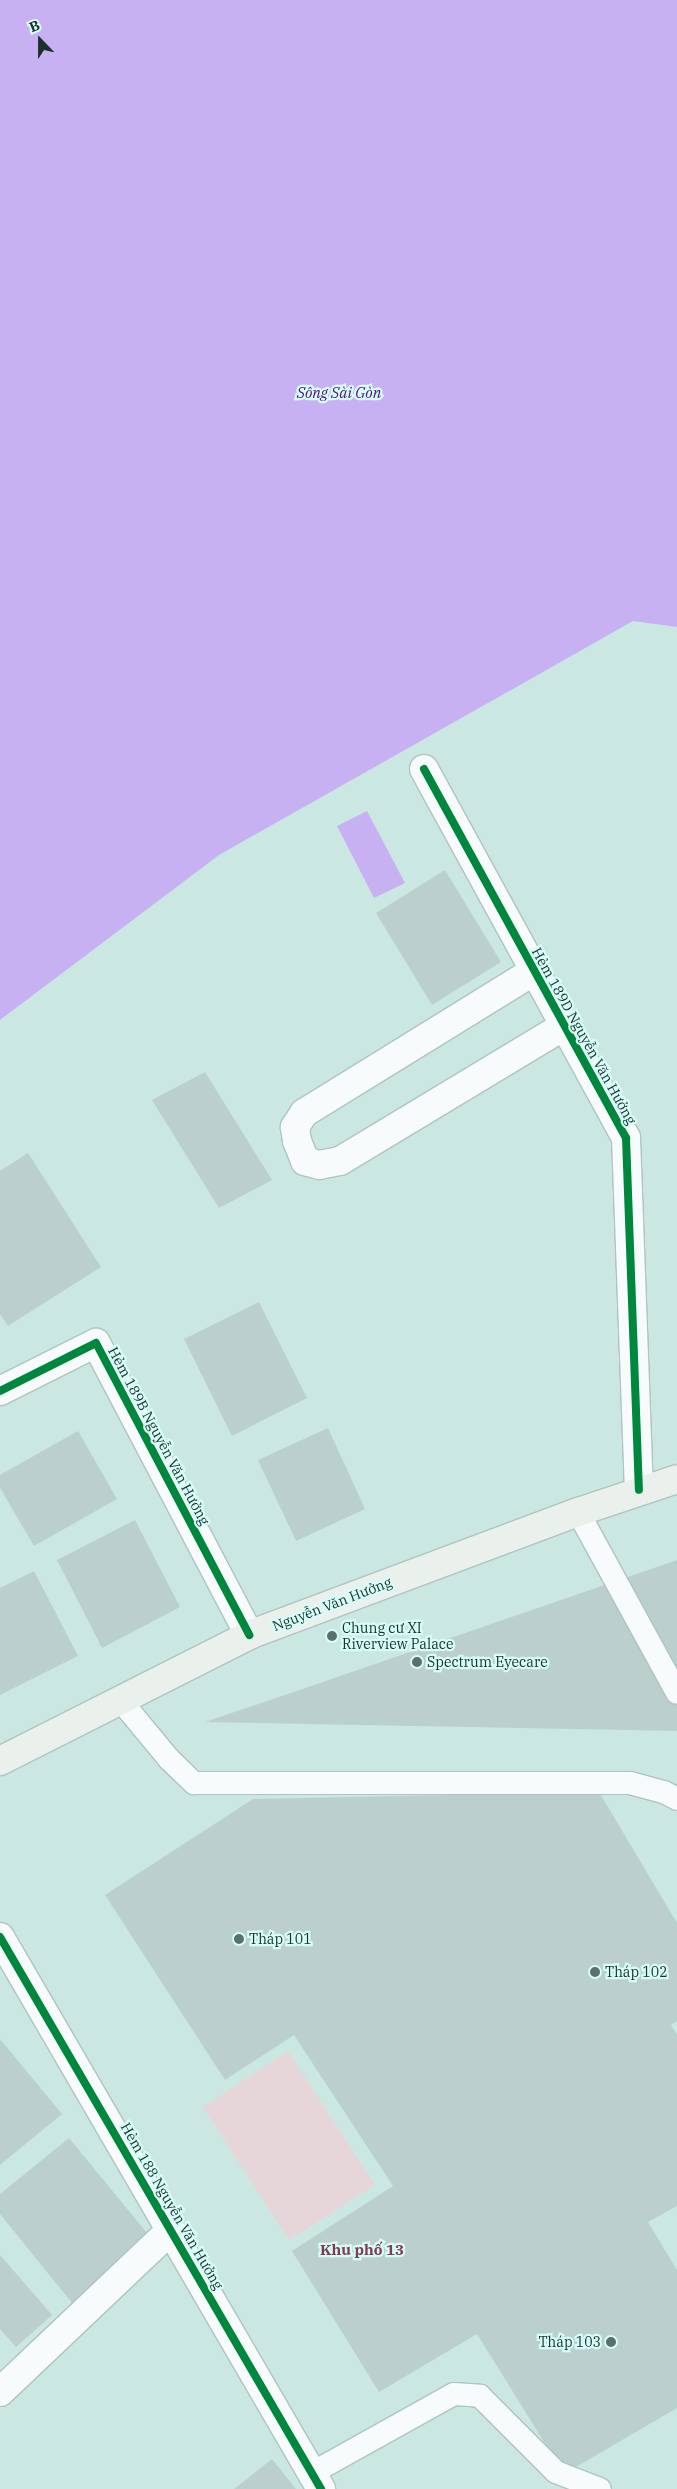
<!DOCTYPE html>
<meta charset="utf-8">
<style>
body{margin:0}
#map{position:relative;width:677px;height:2489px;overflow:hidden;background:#cbe7e2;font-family:"IBM Plex Serif",serif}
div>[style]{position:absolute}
.green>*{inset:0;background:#e6d5d9}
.water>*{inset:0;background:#c8b1f3}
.building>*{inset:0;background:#bbd0cd}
.roads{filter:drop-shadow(1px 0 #aec4c0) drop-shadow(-1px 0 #aec4c0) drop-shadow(0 1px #aec4c0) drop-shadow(0 -1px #aec4c0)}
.service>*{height:22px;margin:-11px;padding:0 11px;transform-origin:11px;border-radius:11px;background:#f7fbfb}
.minor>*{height:28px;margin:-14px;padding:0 14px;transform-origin:14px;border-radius:14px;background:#f7fbfb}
.secondary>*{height:28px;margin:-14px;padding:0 14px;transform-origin:14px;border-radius:14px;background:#eaf0eb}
.cycleway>*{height:8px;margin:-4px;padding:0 4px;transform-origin:4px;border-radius:4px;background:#00873e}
.dots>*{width:14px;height:14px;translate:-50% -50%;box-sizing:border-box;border:2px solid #d6fdf7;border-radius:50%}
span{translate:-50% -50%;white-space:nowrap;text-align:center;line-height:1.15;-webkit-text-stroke:4.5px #d6fdf7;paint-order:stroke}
.street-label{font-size:14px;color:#1c302d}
.poi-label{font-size:14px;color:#1c302d}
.left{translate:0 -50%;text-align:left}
.right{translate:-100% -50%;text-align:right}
.water-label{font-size:15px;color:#500c80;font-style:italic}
.neighbourhood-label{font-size:15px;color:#833c4f;font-weight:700}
.north{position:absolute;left:15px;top:15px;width:50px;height:50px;-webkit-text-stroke:4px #d6fdf7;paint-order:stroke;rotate:338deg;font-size:14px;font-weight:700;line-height:20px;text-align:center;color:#1c302d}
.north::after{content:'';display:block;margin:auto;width:18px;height:22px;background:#1c302d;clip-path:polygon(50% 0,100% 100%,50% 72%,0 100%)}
</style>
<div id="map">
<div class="green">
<i style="clip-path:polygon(288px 2051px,375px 2185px,289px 2240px,203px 2107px)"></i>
</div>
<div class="water">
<i style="clip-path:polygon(0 0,677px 0,677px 627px,633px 621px,219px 855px,0 1020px)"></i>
<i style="clip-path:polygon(367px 811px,405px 883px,374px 898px,337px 826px)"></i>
</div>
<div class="building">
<i style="clip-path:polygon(445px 870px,501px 962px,432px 1005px,376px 913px)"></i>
<i style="clip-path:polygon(205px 1072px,272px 1180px,219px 1208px,152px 1100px)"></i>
<i style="clip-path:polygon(28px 1153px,101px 1267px,8px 1326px,0 1314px,0 1171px)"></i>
<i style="clip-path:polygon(259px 1302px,307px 1398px,232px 1436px,184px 1339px)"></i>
<i style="clip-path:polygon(328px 1428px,365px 1509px,296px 1541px,258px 1460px)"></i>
<i style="clip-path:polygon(78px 1431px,117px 1499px,34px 1546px,0 1488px,0 1475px)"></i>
<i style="clip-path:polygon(135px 1520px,180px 1607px,102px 1648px,57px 1560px)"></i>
<i style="clip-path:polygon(677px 1560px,677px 1731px,205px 1722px,317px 1684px)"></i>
<i style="clip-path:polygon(34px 1571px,78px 1656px,0 1695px,0 1588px)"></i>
<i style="clip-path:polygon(599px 1792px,677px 1923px,677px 2021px,671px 2025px,677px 2035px,677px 2206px,648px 2222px,677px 2270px,677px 2408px,564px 2474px,477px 2334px,379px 2392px,292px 2251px,393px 2186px,294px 2035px,225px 2080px,105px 1895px,253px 1799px)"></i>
<i style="clip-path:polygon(0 2039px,62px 2114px,0 2165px)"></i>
<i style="clip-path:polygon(69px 2138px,156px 2244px,76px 2308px,0 2214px,0 2194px)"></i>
<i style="clip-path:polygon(0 2255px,52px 2315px,16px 2347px,0 2329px)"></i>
<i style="clip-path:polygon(272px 2459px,296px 2489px,234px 2489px)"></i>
</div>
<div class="roads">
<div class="service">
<i style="left:578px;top:1512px;width:206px;rotate:61.3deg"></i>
<i style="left:121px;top:1701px;width:75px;rotate:50.4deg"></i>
<i style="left:169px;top:1759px;width:35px;rotate:44deg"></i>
<i style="left:194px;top:1783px;width:436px"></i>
<i style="left:630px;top:1783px;width:35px;rotate:15deg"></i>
<i style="left:664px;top:1792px;width:15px;rotate:28deg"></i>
<i style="left:312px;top:2473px;width:162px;rotate:-29.1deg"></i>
<i style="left:454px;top:2394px;width:26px;rotate:4deg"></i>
<i style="left:480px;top:2396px;width:107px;rotate:45deg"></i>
<i style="left:556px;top:2472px;width:47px;rotate:21.1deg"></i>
</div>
<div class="minor">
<i style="left:424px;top:769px;width:421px;rotate:61.3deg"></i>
<i style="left:626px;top:1138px;width:352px;rotate:87.9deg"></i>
<i style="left:534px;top:971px;width:270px;rotate:148.3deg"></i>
<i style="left:304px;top:1113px;width:17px;rotate:123deg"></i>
<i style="left:295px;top:1127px;width:14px;rotate:82deg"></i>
<i style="left:297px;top:1141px;width:22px;rotate:68deg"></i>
<i style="left:305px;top:1161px;width:15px;rotate:16deg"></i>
<i style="left:319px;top:1165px;width:21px;rotate:-11deg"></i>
<i style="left:340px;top:1161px;width:262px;rotate:-31.1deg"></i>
<i style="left:0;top:1391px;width:107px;rotate:-26.6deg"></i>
<i style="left:96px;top:1343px;width:330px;rotate:62.3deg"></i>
<i style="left:0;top:1937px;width:639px;rotate:59.82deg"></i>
<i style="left:0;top:2392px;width:236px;rotate:-43.5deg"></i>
</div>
<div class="secondary">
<i style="left:0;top:1761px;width:279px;rotate:-26.8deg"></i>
<i style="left:249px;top:1635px;width:351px;rotate:-20.5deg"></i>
<i style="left:578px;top:1512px;width:104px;rotate:-18.4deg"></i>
</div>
</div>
<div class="cycleway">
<i style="left:424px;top:769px;width:421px;rotate:61.3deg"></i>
<i style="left:626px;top:1138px;width:352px;rotate:87.9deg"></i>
<i style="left:0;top:1391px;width:107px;rotate:-26.6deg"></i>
<i style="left:96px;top:1343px;width:330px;rotate:62.3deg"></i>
<i style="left:0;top:1937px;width:639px;rotate:59.82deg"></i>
</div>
<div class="dots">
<i style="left:332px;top:1636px;background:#59706c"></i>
<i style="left:417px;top:1662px;background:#59706c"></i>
<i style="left:239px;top:1939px;background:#59706c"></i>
<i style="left:595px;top:1972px;background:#59706c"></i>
<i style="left:611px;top:2342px;background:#59706c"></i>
</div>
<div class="street-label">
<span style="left:584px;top:1036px;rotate:61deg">Hẻm 189D Nguyễn Văn Hưởng</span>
<span style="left:159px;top:1436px;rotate:62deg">Hẻm 189B Nguyễn Văn Hưởng</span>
<span style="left:332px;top:1604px;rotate:-21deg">Nguyễn Văn Hưởng</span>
<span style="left:172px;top:2206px;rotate:60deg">Hẻm 188 Nguyễn Văn Hưởng</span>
</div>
<div class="poi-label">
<span class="left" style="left:342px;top:1636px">Chung cư XI<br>Riverview Palace</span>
<span class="left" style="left:427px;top:1662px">Spectrum Eyecare</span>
<span class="left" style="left:249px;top:1939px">Tháp 101</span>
<span class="left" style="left:605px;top:1972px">Tháp 102</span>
<span class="right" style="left:601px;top:2342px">Tháp 103</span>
</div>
<div class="water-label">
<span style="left:339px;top:393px">Sông Sài Gòn</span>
</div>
<div class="neighbourhood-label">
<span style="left:362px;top:2250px">Khu phố 13</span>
</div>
<div class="north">B</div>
</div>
